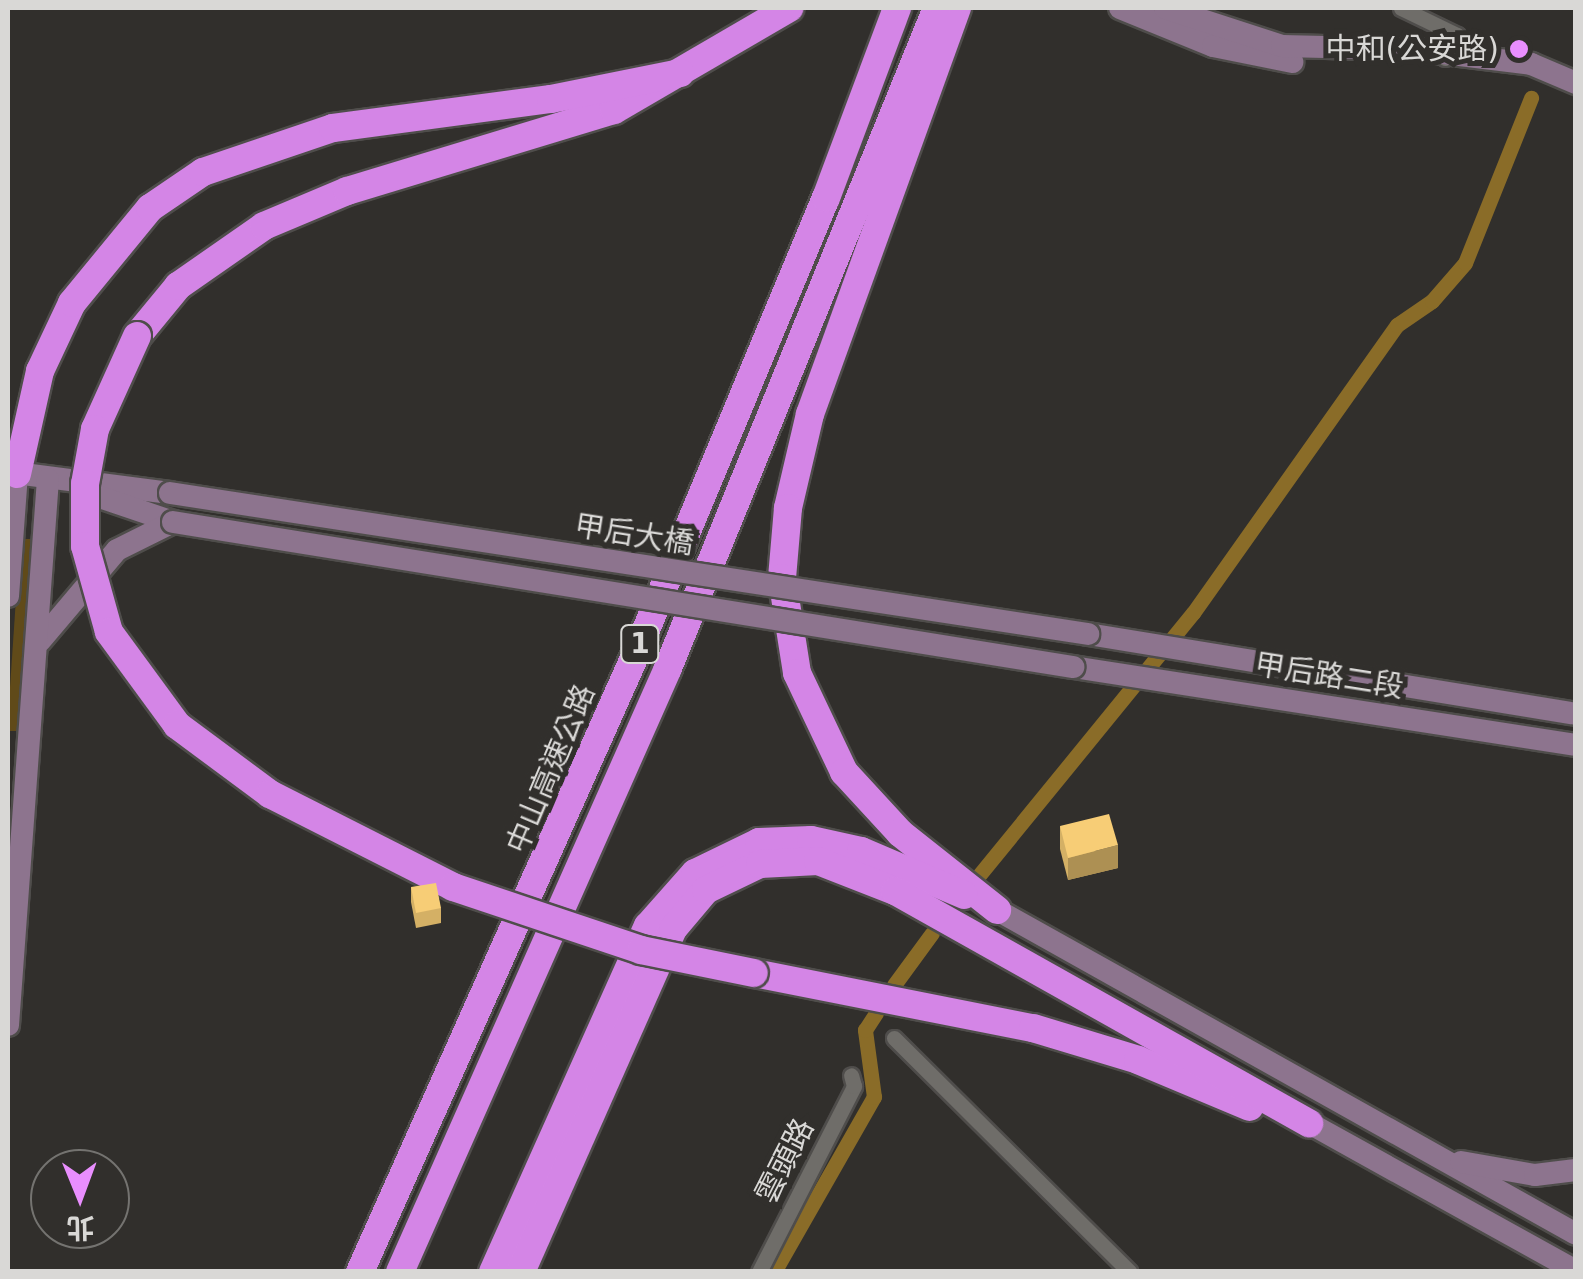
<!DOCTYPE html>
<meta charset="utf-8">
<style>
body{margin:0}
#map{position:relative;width:1583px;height:1279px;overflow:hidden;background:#312f2c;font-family:"DejaVu Sans","Noto Sans TC",sans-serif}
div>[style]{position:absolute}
.green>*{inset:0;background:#604a19}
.canal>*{height:15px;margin:-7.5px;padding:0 7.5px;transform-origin:7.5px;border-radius:7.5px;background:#8a6c28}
.roads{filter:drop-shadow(2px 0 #4f4d4b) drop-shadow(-2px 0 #4f4d4b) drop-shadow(0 2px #4f4d4b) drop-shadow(0 -2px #4f4d4b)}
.street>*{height:15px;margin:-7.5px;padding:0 7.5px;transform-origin:7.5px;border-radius:7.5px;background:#6f6d69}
.secondary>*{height:22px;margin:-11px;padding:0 11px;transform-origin:11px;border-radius:11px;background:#8d748e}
.highway>*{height:28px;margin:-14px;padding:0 14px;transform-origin:14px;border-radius:14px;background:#d485e6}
.bridges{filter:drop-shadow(2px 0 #4f4d4b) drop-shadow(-2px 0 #4f4d4b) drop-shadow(0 2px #4f4d4b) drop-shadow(0 -2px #4f4d4b)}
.secondary-bridge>*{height:22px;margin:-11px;padding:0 11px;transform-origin:11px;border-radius:11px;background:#8d748e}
.highway-bridge>*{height:28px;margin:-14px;padding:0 14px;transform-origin:14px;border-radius:14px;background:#d485e6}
.wall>*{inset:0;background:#d4b065}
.shaded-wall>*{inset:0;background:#ad9053}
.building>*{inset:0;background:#f7cd76}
.dots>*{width:28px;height:28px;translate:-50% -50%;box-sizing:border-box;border:5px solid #312f2c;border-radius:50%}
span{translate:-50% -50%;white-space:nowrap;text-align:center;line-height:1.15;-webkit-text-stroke:10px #312f2c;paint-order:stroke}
.shield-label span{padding:2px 8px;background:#312f2c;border:2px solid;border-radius:8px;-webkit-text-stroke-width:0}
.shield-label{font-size:28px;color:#d9d8d6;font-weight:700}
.poi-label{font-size:30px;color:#d9d8d6}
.right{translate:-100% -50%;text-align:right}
.street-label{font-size:30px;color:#d9d8d6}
.frame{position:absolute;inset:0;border:10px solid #d9d8d6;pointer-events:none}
.north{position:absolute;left:30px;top:1149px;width:100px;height:100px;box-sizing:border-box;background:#312f2c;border:2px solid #747370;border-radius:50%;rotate:179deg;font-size:28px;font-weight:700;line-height:40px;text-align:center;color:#d9d8d6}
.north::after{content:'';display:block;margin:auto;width:35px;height:45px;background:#e98efe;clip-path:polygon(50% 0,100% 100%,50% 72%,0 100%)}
</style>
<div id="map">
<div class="green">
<i style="clip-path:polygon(20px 539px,34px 539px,20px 731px,8px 731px,8px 717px)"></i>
</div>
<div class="canal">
<i style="left:980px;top:874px;width:337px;rotate:-50.8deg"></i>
<i style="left:1193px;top:613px;width:353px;rotate:-54.7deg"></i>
<i style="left:1397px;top:325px;width:42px;rotate:-34.4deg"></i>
<i style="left:1432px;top:301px;width:50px;rotate:-49deg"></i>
<i style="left:1465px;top:263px;width:178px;rotate:-68.2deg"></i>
<i style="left:894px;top:985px;width:64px;rotate:-53.8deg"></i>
<i style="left:774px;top:1272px;width:202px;rotate:-60.3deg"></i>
<i style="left:874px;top:1097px;width:68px;rotate:-97.7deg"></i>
<i style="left:865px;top:1030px;width:20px;rotate:-57deg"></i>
</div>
<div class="roads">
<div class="street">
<i style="left:1401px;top:8px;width:62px;rotate:25.7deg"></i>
<i style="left:1457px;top:35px;width:26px;rotate:118deg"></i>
<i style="left:894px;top:1038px;width:332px;rotate:44.8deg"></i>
<i style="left:759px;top:1272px;width:209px;rotate:-62.9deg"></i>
<i style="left:854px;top:1086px;width:11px;rotate:-105deg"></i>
</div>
<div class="secondary">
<i style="left:1120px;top:8px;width:100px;rotate:22.2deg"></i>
<i style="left:1213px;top:46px;width:81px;rotate:11.4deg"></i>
<i style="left:1165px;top:8px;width:123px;rotate:18deg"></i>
<i style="left:1282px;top:46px;width:129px;rotate:1.3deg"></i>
<i style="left:1411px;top:49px;width:121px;rotate:7.1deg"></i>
<i style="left:1531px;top:64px;width:49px;rotate:22.9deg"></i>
<i style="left:8px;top:472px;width:163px;rotate:7.4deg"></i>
<i style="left:82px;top:491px;width:96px;rotate:18.8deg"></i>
<i style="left:8px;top:596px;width:122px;rotate:-85.8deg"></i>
<i style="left:1088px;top:634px;width:495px;rotate:9.3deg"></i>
<i style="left:40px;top:641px;width:119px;rotate:-49.8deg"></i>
<i style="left:117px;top:550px;width:63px;rotate:-26.6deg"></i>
<i style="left:1073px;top:667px;width:509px;rotate:8.81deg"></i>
<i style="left:997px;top:910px;width:663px;rotate:29.23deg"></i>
<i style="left:8px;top:1025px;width:547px;rotate:-85.81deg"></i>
<i style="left:1309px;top:1123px;width:305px;rotate:29deg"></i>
<i style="left:1461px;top:1162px;width:75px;rotate:10deg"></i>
<i style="left:1535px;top:1175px;width:41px;rotate:-7deg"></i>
</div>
<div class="highway">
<i style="left:957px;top:8px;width:432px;rotate:109.9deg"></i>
<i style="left:810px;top:414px;width:97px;rotate:103.2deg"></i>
<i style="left:788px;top:508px;width:70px;rotate:94.9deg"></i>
<i style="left:782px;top:578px;width:96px;rotate:81deg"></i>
<i style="left:797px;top:673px;width:110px;rotate:64.6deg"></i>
<i style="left:844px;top:772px;width:83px;rotate:47.4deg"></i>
<i style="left:900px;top:833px;width:124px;rotate:38.4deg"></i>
<i style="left:137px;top:336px;width:65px;rotate:-50.6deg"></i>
<i style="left:178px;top:286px;width:105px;rotate:-34.9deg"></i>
<i style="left:264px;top:226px;width:90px;rotate:-22.9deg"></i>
<i style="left:347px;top:191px;width:279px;rotate:-16.9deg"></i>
<i style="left:614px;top:110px;width:203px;rotate:-30.2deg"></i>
<i style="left:17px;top:474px;width:106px;rotate:-77.4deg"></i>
<i style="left:40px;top:371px;width:75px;rotate:-64.8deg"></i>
<i style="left:72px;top:303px;width:123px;rotate:-50.6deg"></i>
<i style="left:150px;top:208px;width:64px;rotate:-34.2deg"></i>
<i style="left:203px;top:172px;width:137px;rotate:-18.7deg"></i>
<i style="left:333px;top:128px;width:220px;rotate:-7.6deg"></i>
<i style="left:551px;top:99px;width:132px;rotate:-11.4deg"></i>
<i style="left:754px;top:973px;width:284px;rotate:11.2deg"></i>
<i style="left:1033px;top:1028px;width:110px;rotate:16.9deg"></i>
<i style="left:1138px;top:1060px;width:121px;rotate:22.8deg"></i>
<i style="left:360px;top:1272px;width:682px;rotate:-65.95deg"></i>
<i style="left:638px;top:649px;width:489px;rotate:-67.4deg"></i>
<i style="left:826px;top:198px;width:203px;rotate:-69.5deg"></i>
<i style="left:400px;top:1272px;width:661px;rotate:-66.07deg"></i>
<i style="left:668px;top:668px;width:713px;rotate:-67.83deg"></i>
<i style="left:493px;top:1272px;width:379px;rotate:-65.9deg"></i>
<i style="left:648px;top:926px;width:71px;rotate:-48.4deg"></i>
<i style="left:695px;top:873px;width:71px;rotate:-25.8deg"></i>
<i style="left:759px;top:842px;width:52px;rotate:-2.2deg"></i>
<i style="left:811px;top:840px;width:51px;rotate:12.4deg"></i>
<i style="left:861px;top:851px;width:112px;rotate:23.1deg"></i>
<i style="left:521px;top:1272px;width:375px;rotate:-66.1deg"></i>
<i style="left:673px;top:929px;width:51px;rotate:-49.8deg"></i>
<i style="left:706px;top:890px;width:60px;rotate:-25.7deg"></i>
<i style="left:760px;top:864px;width:58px;rotate:-3deg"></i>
<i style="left:818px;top:861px;width:83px;rotate:21.3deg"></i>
<i style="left:895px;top:891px;width:475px;rotate:29.3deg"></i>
</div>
</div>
<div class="bridges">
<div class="secondary-bridge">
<i style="left:170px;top:493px;width:929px;rotate:8.73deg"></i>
<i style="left:173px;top:522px;width:912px;rotate:9.15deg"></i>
</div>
<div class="highway-bridge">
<i style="left:137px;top:336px;width:102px;rotate:114.3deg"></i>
<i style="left:95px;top:429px;width:56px;rotate:100.3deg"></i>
<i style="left:85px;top:484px;width:62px;rotate:90deg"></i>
<i style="left:85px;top:546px;width:89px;rotate:74.4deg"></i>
<i style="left:109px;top:632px;width:115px;rotate:53.8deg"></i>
<i style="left:177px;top:725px;width:116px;rotate:36.6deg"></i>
<i style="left:270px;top:794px;width:205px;rotate:26.9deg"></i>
<i style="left:453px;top:887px;width:198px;rotate:18.5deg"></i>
<i style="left:641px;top:950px;width:115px;rotate:11.5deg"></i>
</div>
</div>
<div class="wall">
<i style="clip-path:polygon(1060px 826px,1118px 868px,1068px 880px,1060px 849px)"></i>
<i style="clip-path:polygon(411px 887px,441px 908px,441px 923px,416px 928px,411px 902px)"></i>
</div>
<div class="shaded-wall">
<i style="clip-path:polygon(1118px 845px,1118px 868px,1068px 880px,1068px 858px)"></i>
</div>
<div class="building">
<i style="clip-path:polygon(1109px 814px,1118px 845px,1068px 858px,1060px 826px)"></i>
<i style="clip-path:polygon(436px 883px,441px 908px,416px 913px,411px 887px)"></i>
</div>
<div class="dots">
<i style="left:1519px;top:49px;background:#e98efe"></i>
</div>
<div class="shield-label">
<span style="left:640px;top:644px">1</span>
</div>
<div class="poi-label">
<span class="right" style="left:1499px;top:49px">中和(公安路)</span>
</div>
<div class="street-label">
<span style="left:634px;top:535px;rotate:9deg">甲后大橋</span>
<span style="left:1329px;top:676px;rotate:9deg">甲后路二段</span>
<span style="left:551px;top:769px;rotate:-67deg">中山高速公路</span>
<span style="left:785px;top:1161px;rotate:-63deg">雲頭路</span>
</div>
<div class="frame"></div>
<div class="north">北</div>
</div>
